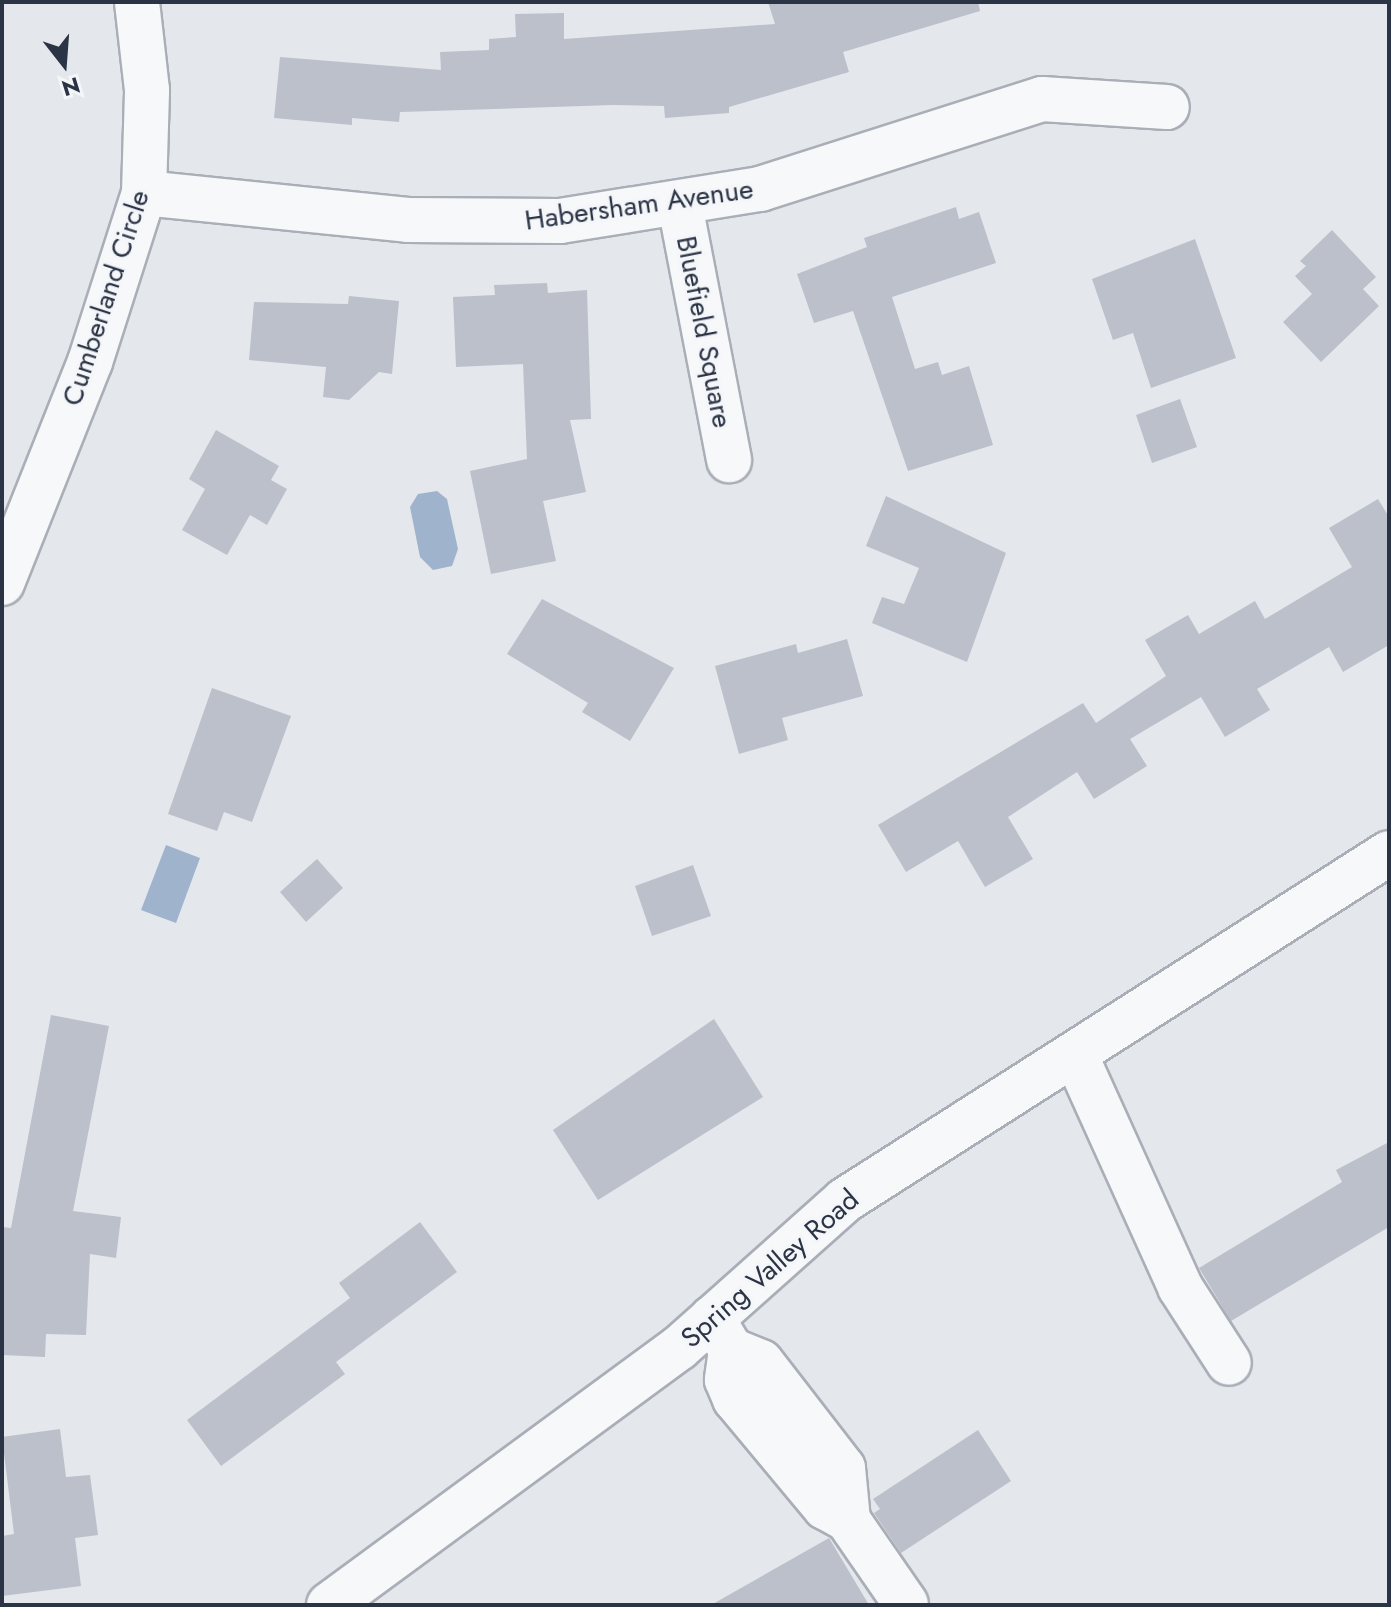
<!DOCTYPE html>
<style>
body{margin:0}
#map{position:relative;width:1391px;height:1607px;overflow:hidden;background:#e4e7ec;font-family:Jost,sans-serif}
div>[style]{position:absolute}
.water>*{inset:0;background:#9fb4cc}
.building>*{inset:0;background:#bbc0ca}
.roads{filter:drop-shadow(2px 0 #a9aeb7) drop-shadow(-2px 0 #a9aeb7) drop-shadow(0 2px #a9aeb7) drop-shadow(0 -2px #a9aeb7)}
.minor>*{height:44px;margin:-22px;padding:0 22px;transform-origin:22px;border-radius:22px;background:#f7f8fa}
span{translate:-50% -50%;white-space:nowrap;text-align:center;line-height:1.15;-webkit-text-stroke:6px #f4f6f9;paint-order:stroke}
.street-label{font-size:28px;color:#2b3445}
.frame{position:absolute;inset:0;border:4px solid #2b3445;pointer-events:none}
.north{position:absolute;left:24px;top:24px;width:80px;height:80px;-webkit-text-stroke:6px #f4f6f9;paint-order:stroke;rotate:163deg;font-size:22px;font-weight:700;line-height:32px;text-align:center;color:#2b3445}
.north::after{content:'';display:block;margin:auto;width:28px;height:36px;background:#2b3445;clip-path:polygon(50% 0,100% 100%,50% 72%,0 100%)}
</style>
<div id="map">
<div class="water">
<i style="clip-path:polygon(437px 491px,447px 499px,458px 549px,452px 566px,433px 570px,420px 557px,410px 507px,418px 494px)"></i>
<i style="clip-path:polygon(166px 845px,200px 858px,176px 923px,141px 910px)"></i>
</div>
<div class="building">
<i style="clip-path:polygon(768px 2px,978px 2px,980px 11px,843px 52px,849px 72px,729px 107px,729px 113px,665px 118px,664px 106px,613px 105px,400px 112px,399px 122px,352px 118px,352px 125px,274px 118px,280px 57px,441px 70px,440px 52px,489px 50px,489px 39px,516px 37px,515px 14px,564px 13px,564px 39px,775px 24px)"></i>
<i style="clip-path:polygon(956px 207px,959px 219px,979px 212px,996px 263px,892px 297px,915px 369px,938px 362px,942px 375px,969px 366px,993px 445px,908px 471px,853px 311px,814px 323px,797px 274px,867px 247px,864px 238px)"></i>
<i style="clip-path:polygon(1332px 230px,1376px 277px,1363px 289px,1379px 306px,1321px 362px,1283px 322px,1312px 294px,1295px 276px,1306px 266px,1300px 261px)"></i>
<i style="clip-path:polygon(1195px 239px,1236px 358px,1151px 388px,1133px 333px,1113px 340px,1092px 279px)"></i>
<i style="clip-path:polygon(547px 283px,548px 293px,587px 290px,591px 419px,570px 420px,586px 492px,543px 501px,556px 561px,491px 574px,470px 471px,527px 459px,523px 364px,456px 367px,453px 297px,495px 295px,494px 285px)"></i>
<i style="clip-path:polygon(349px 296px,399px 301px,392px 374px,379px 372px,349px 400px,323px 397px,326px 367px,249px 360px,254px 302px,348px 304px)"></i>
<i style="clip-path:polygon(1180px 399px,1197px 447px,1152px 463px,1136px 415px)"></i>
<i style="clip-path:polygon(216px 430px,279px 466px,271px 480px,287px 489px,267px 525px,250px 515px,227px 555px,182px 530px,205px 489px,189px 479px)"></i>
<i style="clip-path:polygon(886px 496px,1006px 553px,967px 662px,872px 623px,882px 597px,904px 604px,919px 568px,866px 546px)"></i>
<i style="clip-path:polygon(1378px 499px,1389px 517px,1389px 645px,1343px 672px,1329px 647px,1257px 689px,1270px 710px,1225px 737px,1201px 697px,1130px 739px,1147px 766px,1094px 799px,1077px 772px,1008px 817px,1033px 859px,985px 887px,958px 841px,906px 872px,878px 825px,1083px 703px,1096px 723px,1166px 676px,1145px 640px,1188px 615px,1199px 634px,1255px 601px,1265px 619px,1352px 567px,1329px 528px)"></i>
<i style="clip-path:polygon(542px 599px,674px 668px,630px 741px,582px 712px,588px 703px,507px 654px)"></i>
<i style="clip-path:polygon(847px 639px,863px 696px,782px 718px,788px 740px,739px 754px,715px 666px,796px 644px,798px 653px)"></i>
<i style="clip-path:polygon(212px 688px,291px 716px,252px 822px,224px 812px,217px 831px,168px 814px)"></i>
<i style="clip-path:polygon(317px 859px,343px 888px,306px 922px,280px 892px)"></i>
<i style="clip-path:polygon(693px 865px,711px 916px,652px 936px,635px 886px)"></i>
<i style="clip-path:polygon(51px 1015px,109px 1026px,73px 1211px,121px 1217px,116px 1258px,90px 1254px,86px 1335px,46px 1334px,45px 1357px,2px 1355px,2px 1227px,11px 1228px)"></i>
<i style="clip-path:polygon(714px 1019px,763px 1097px,598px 1200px,553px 1130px)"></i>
<i style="clip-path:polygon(1389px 1142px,1389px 1227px,1231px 1321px,1199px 1268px,1342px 1182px,1336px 1170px)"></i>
<i style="clip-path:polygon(420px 1222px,457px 1272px,336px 1362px,345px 1374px,221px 1466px,187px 1420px,350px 1298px,339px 1283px)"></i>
<i style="clip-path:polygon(60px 1429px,66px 1477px,90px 1475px,98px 1535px,75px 1538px,81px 1586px,2px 1596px,2px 1536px,14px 1534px,2px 1437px)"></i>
<i style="clip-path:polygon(978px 1430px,1011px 1481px,901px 1553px,874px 1513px,880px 1509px,873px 1499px)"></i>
<i style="clip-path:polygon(829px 1538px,869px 1605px,711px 1605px)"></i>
</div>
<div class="roads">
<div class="minor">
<i style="left:144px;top:193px;width:265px;rotate:5.8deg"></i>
<i style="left:408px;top:220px;width:152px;rotate:0.4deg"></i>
<i style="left:560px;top:221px;width:203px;rotate:-9.1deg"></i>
<i style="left:760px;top:189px;width:296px;rotate:-17.7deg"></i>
<i style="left:1042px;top:99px;width:125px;rotate:3.7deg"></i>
<i style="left:680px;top:205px;width:260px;rotate:79.1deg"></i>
<i style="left:2px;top:583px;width:238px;rotate:-68.3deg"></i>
<i style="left:90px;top:362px;width:177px;rotate:-72.3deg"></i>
<i style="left:144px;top:193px;width:103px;rotate:-88.3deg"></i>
<i style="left:147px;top:90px;width:89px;rotate:-96.5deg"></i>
<i style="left:1075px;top:1054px;width:256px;rotate:65.7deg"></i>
<i style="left:1180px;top:1287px;width:90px;rotate:57.2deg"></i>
<i style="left:712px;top:1318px;width:37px;rotate:59deg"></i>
<i style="left:731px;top:1350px;width:30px;rotate:98deg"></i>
<i style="left:727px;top:1380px;width:21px;rotate:67deg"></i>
<i style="left:735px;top:1399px;width:141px;rotate:50.2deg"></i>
<i style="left:825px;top:1507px;width:26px;rotate:29deg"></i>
<i style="left:848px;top:1520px;width:102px;rotate:55.4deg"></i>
<i style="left:731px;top:1350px;width:32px;rotate:22deg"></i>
<i style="left:761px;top:1362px;width:134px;rotate:52.3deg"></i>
<i style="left:843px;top:1468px;width:52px;rotate:84.5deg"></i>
<i style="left:329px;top:1605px;width:434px;rotate:-36.3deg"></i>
<i style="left:679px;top:1348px;width:222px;rotate:-41.7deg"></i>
<i style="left:845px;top:1200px;width:645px;rotate:-32.53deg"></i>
</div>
</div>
<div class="street-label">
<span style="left:639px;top:205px;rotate:-8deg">Habersham Avenue</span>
<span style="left:106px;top:298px;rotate:-72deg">Cumberland Circle</span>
<span style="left:704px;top:332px;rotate:79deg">Bluefield Square</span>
<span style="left:770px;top:1269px;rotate:-41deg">Spring Valley Road</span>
</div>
<div class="frame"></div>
<div class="north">N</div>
</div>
